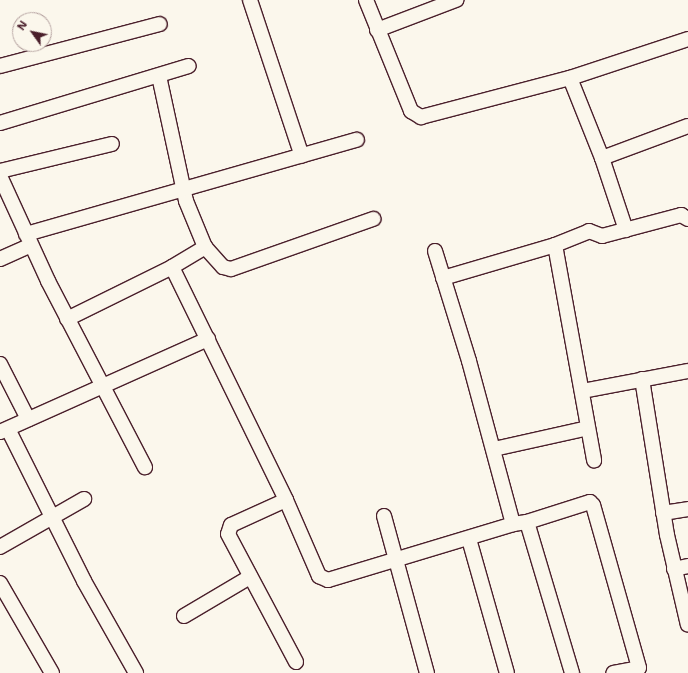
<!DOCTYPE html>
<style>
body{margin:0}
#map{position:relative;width:688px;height:673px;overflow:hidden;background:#fbf7ec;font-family:"Shantell Sans",sans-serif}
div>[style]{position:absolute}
.roads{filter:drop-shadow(1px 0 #4a1f2b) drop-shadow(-1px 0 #4a1f2b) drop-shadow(0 1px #4a1f2b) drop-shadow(0 -1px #4a1f2b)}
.minor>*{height:14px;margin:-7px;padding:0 7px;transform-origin:7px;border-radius:7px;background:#fbf7ec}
span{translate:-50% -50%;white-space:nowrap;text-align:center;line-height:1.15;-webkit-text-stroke:3.5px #fbf7ec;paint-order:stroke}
.north{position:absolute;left:12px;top:12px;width:40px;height:40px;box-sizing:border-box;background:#fbf7ec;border:1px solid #b4a19f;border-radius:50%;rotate:303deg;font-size:11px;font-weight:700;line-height:16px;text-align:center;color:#4a1f2b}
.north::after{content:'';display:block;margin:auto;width:14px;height:18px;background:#4a1f2b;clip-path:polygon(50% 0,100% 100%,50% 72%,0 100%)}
</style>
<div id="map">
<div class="roads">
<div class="minor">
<i style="left:250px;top:0;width:164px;rotate:71.6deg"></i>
<i style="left:366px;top:0;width:120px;rotate:67.9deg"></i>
<i style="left:411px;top:111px;width:12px;rotate:31deg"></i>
<i style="left:421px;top:117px;width:154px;rotate:-14.7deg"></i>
<i style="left:570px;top:78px;width:124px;rotate:-18.3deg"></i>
<i style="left:377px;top:30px;width:85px;rotate:-20.8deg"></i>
<i style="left:0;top:66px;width:165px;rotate:-14.7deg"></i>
<i style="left:159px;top:76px;width:128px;rotate:77.8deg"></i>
<i style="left:186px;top:201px;width:50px;rotate:67.6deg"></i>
<i style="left:205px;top:247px;width:27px;rotate:48deg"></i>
<i style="left:223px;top:267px;width:8px;rotate:14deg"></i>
<i style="left:231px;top:269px;width:151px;rotate:-19.4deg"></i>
<i style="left:570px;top:78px;width:86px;rotate:68.2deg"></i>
<i style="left:602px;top:158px;width:92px;rotate:-20.4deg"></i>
<i style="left:0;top:123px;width:197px;rotate:-16.8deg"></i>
<i style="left:602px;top:158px;width:76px;rotate:71.6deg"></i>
<i style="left:0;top:171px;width:115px;rotate:-13.6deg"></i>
<i style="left:0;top:176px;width:115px;rotate:65.4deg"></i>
<i style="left:48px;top:281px;width:210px;rotate:62.5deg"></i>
<i style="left:26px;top:234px;width:344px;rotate:-15.9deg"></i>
<i style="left:555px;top:245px;width:37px;rotate:-22deg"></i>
<i style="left:589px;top:231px;width:14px;rotate:21deg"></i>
<i style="left:602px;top:236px;width:82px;rotate:-14.9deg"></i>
<i style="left:681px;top:215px;width:8px;rotate:30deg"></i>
<i style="left:435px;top:251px;width:115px;rotate:72.8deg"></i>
<i style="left:469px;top:361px;width:169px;rotate:74.9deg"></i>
<i style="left:513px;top:524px;width:14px;rotate:-8deg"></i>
<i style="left:527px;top:522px;width:158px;rotate:73.4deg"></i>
<i style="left:0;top:259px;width:34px;rotate:-24deg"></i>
<i style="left:172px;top:267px;width:259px;rotate:63.9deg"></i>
<i style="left:286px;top:500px;width:83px;rotate:66.5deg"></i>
<i style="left:319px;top:576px;width:10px;rotate:24deg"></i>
<i style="left:328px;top:580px;width:193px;rotate:-16.8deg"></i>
<i style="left:443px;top:278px;width:117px;rotate:-16.4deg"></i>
<i style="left:555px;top:245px;width:219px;rotate:79.7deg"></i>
<i style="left:67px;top:319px;width:117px;rotate:-26.3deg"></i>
<i style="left:172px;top:267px;width:39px;rotate:-31deg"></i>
<i style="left:0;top:364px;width:62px;rotate:63deg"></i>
<i style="left:642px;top:379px;width:158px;rotate:80.9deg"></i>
<i style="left:667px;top:535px;width:92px;rotate:76.9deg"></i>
<i style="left:582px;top:391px;width:108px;rotate:-10.7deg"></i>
<i style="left:8px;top:429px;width:170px;rotate:63.4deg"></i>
<i style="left:84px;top:581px;width:106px;rotate:60.5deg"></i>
<i style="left:0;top:432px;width:228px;rotate:-24.1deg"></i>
<i style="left:494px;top:449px;width:96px;rotate:-12.6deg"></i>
<i style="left:286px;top:500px;width:60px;rotate:155.6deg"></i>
<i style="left:231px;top:525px;width:9px;rotate:108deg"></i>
<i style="left:228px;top:534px;width:145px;rotate:62deg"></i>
<i style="left:663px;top:513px;width:25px;rotate:-9deg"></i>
<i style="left:384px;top:516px;width:163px;rotate:74.7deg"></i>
<i style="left:527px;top:522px;width:66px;rotate:-17.6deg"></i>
<i style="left:590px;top:502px;width:4px;rotate:45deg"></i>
<i style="left:593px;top:505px;width:169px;rotate:74.2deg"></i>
<i style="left:639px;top:668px;width:26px;rotate:169deg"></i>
<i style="left:469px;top:539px;width:139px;rotate:74.2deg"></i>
<i style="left:0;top:547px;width:97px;rotate:-29.7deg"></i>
<i style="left:674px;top:569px;width:14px;rotate:-12deg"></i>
<i style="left:0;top:583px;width:104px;rotate:60deg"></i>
<i style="left:184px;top:616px;width:77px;rotate:-30.6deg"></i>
</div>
</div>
<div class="north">N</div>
</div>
